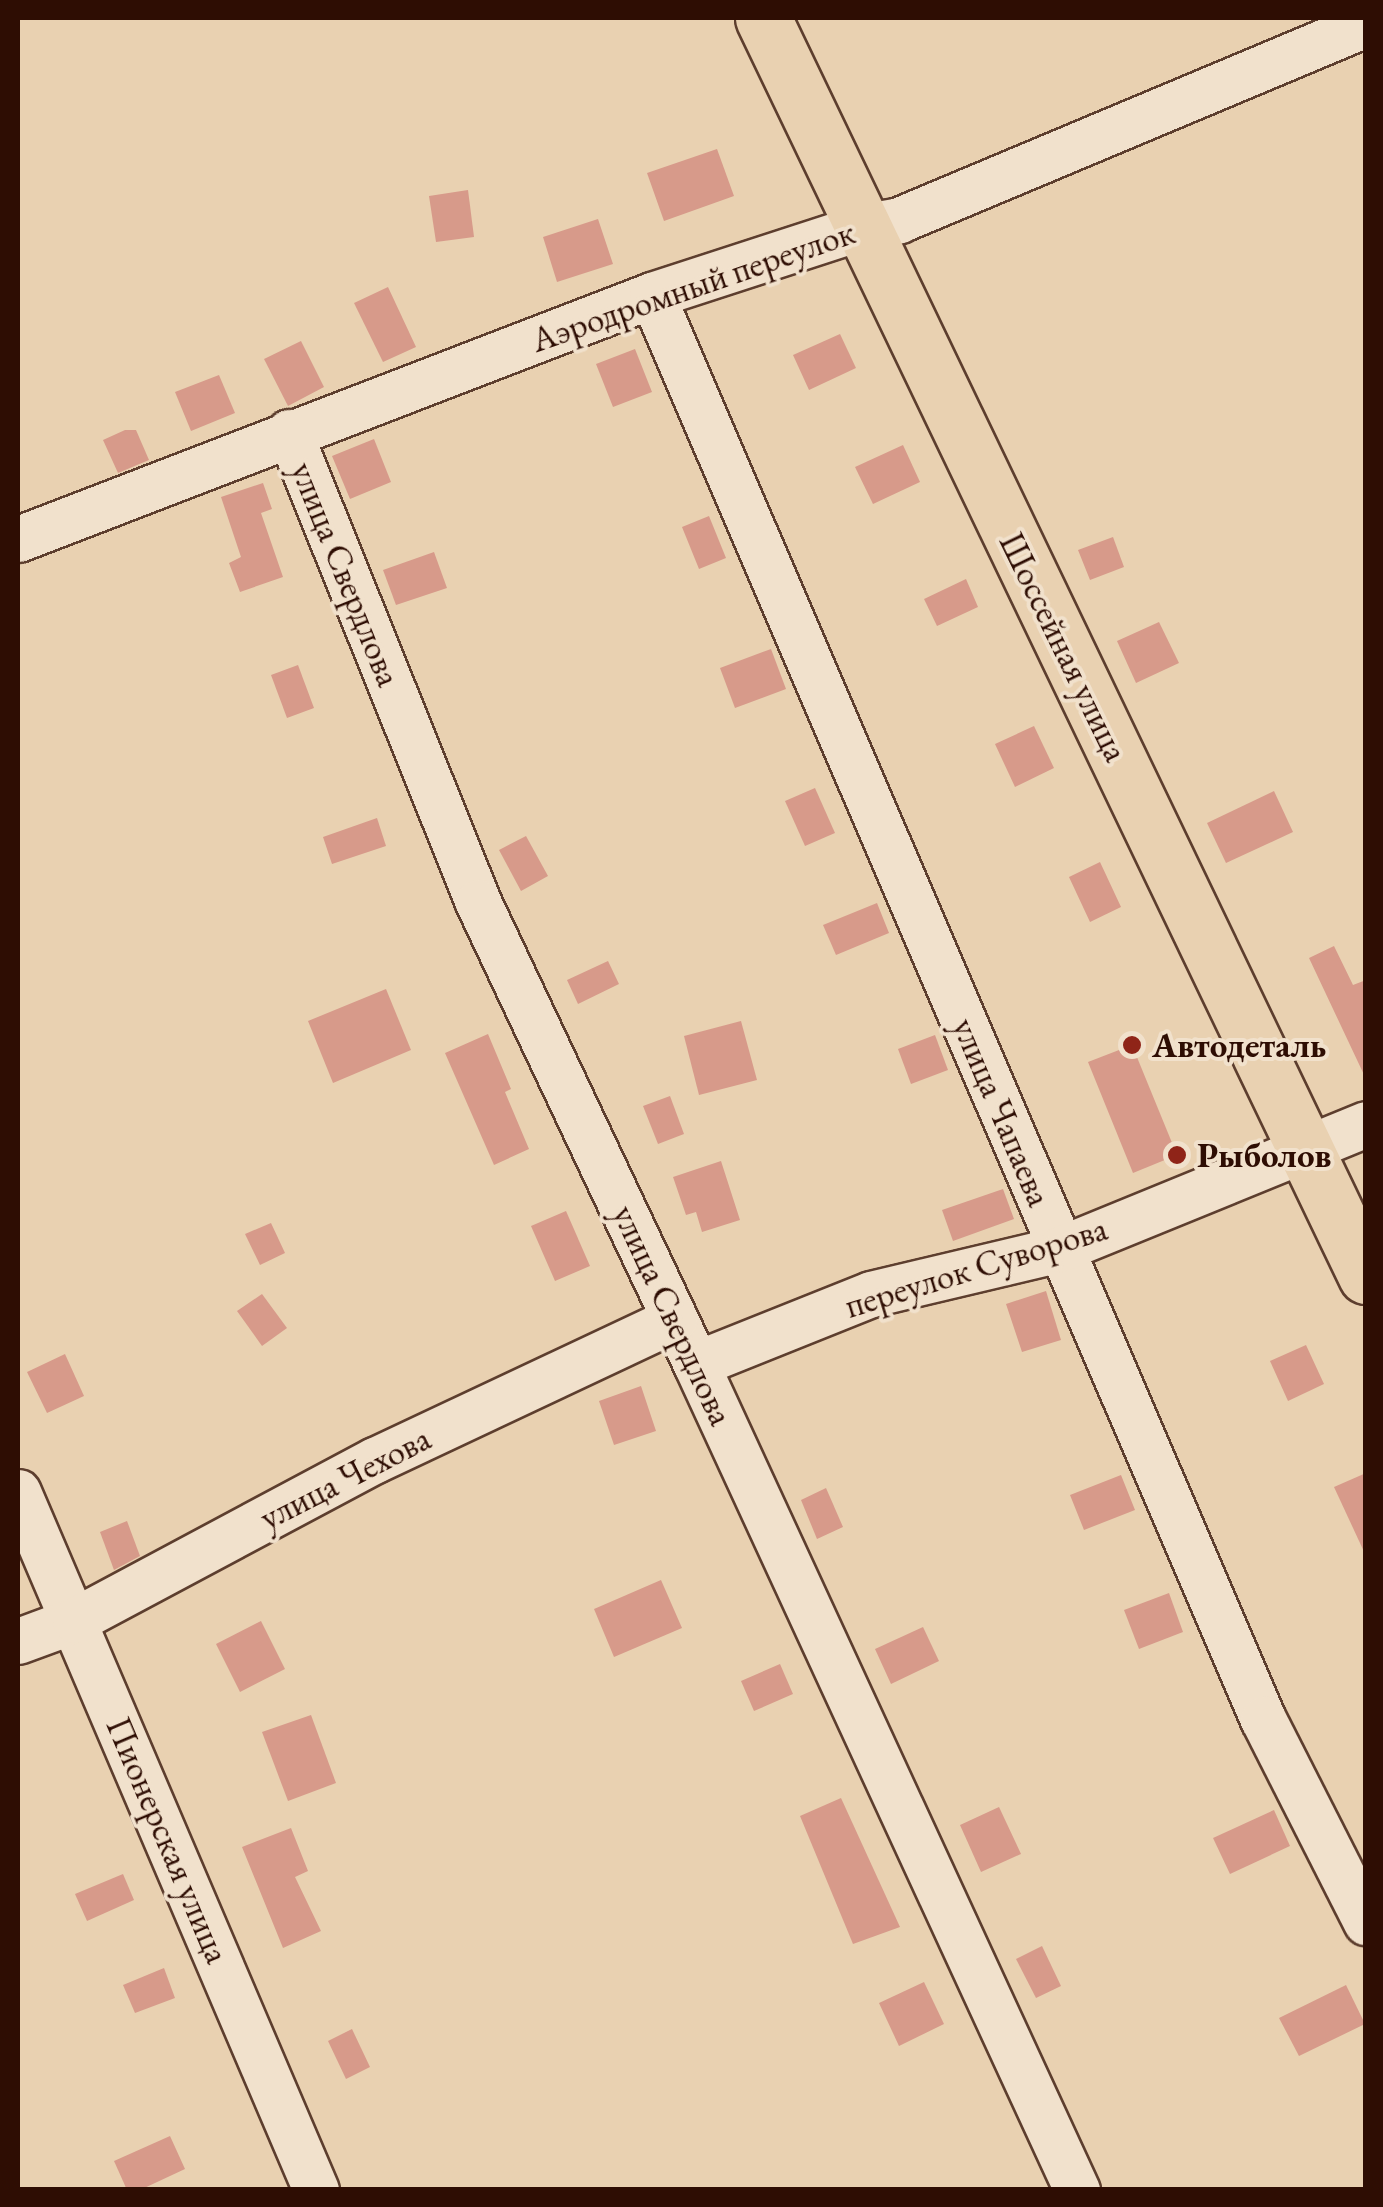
<!DOCTYPE html>
<meta charset="utf-8">
<style>
body{margin:0}
#map{position:relative;width:1383px;height:2207px;overflow:hidden;background:#e9d1b1;font-family:"EB Garamond",serif}
div>[style]{position:absolute}
.building>*{inset:0;background:#d79a8a}
.roads{filter:drop-shadow(2px 0 #5d3e2e) drop-shadow(-2px 0 #5d3e2e) drop-shadow(0 2px #5d3e2e) drop-shadow(0 -2px #5d3e2e)}
.minor>*{height:45px;margin:-22.5px;padding:0 22.5px;transform-origin:22.5px;border-radius:22.5px;background:#f1e1cc}
.major>*{height:55px;margin:-27.5px;padding:0 27.5px;transform-origin:27.5px;border-radius:27.5px;background:#e9d1b1}
.dots>*{width:28px;height:28px;translate:-50% -50%;box-sizing:border-box;border:5px solid #f1e1cc;border-radius:50%}
span{translate:-50% -50%;white-space:nowrap;text-align:center;line-height:1.15;-webkit-text-stroke:8px #f1e1cc;paint-order:stroke}
.street-label{font-size:35px;color:#2e0d03}
.poi-label{font-size:35px;color:#2e0d03;font-weight:700}
.left{translate:0 -50%;text-align:left}
.frame{position:absolute;inset:0;border:20px solid #2e0d03;pointer-events:none}
</style>
<div id="map">
<div class="building">
<i style="clip-path:polygon(717px 149px,734px 196px,664px 221px,647px 173px)"></i>
<i style="clip-path:polygon(468px 190px,474px 237px,436px 242px,429px 196px)"></i>
<i style="clip-path:polygon(598px 219px,613px 264px,557px 282px,543px 237px)"></i>
<i style="clip-path:polygon(388px 287px,416px 347px,383px 362px,354px 303px)"></i>
<i style="clip-path:polygon(840px 334px,856px 368px,809px 390px,793px 355px)"></i>
<i style="clip-path:polygon(301px 341px,324px 387px,288px 406px,264px 359px)"></i>
<i style="clip-path:polygon(635px 349px,652px 392px,613px 407px,596px 364px)"></i>
<i style="clip-path:polygon(219px 375px,235px 413px,191px 431px,175px 392px)"></i>
<i style="clip-path:polygon(125px 430px,136px 430px,149px 460px,118px 473px,103px 440px)"></i>
<i style="clip-path:polygon(374px 439px,391px 482px,350px 499px,332px 456px)"></i>
<i style="clip-path:polygon(903px 445px,920px 482px,873px 504px,855px 467px)"></i>
<i style="clip-path:polygon(263px 483px,272px 509px,261px 513px,283px 577px,240px 592px,229px 563px,241px 557px,221px 497px)"></i>
<i style="clip-path:polygon(709px 516px,726px 558px,699px 569px,682px 527px)"></i>
<i style="clip-path:polygon(1113px 537px,1124px 567px,1090px 580px,1078px 550px)"></i>
<i style="clip-path:polygon(434px 552px,447px 588px,396px 605px,383px 570px)"></i>
<i style="clip-path:polygon(966px 579px,978px 607px,937px 626px,924px 599px)"></i>
<i style="clip-path:polygon(1159px 622px,1179px 663px,1136px 683px,1117px 641px)"></i>
<i style="clip-path:polygon(771px 649px,786px 689px,735px 708px,720px 668px)"></i>
<i style="clip-path:polygon(298px 665px,314px 708px,287px 718px,271px 675px)"></i>
<i style="clip-path:polygon(1034px 726px,1054px 768px,1015px 787px,995px 744px)"></i>
<i style="clip-path:polygon(815px 788px,835px 833px,805px 846px,785px 801px)"></i>
<i style="clip-path:polygon(1274px 791px,1293px 832px,1226px 863px,1207px 823px)"></i>
<i style="clip-path:polygon(377px 818px,386px 846px,332px 864px,323px 837px)"></i>
<i style="clip-path:polygon(526px 836px,548px 876px,521px 891px,499px 850px)"></i>
<i style="clip-path:polygon(1100px 862px,1121px 907px,1090px 922px,1069px 877px)"></i>
<i style="clip-path:polygon(877px 903px,889px 933px,836px 955px,823px 925px)"></i>
<i style="clip-path:polygon(1334px 946px,1353px 985px,1366px 980px,1366px 1079px,1309px 958px)"></i>
<i style="clip-path:polygon(608px 961px,619px 984px,578px 1004px,567px 980px)"></i>
<i style="clip-path:polygon(386px 989px,411px 1050px,333px 1083px,308px 1021px)"></i>
<i style="clip-path:polygon(741px 1021px,757px 1080px,699px 1095px,684px 1036px)"></i>
<i style="clip-path:polygon(488px 1034px,511px 1089px,505px 1092px,529px 1149px,494px 1165px,445px 1053px)"></i>
<i style="clip-path:polygon(935px 1035px,948px 1070px,911px 1084px,898px 1049px)"></i>
<i style="clip-path:polygon(1132px 1045px,1177px 1155px,1133px 1173px,1088px 1062px)"></i>
<i style="clip-path:polygon(670px 1096px,684px 1134px,658px 1144px,643px 1106px)"></i>
<i style="clip-path:polygon(721px 1161px,740px 1220px,702px 1232px,696px 1212px,686px 1215px,673px 1177px)"></i>
<i style="clip-path:polygon(1003px 1189px,1014px 1219px,953px 1241px,942px 1210px)"></i>
<i style="clip-path:polygon(566px 1211px,590px 1266px,555px 1281px,531px 1226px)"></i>
<i style="clip-path:polygon(271px 1223px,285px 1253px,260px 1265px,245px 1234px)"></i>
<i style="clip-path:polygon(1046px 1291px,1061px 1340px,1022px 1352px,1006px 1304px)"></i>
<i style="clip-path:polygon(262px 1294px,287px 1328px,262px 1346px,237px 1311px)"></i>
<i style="clip-path:polygon(1306px 1345px,1324px 1384px,1288px 1401px,1270px 1361px)"></i>
<i style="clip-path:polygon(65px 1354px,84px 1396px,47px 1413px,27px 1372px)"></i>
<i style="clip-path:polygon(641px 1386px,656px 1431px,614px 1445px,599px 1401px)"></i>
<i style="clip-path:polygon(1366px 1473px,1366px 1556px,1334px 1487px)"></i>
<i style="clip-path:polygon(1121px 1475px,1135px 1510px,1084px 1530px,1070px 1495px)"></i>
<i style="clip-path:polygon(826px 1488px,843px 1527px,817px 1539px,801px 1500px)"></i>
<i style="clip-path:polygon(127px 1521px,140px 1556px,114px 1570px,100px 1532px)"></i>
<i style="clip-path:polygon(661px 1580px,682px 1628px,614px 1657px,594px 1609px)"></i>
<i style="clip-path:polygon(1169px 1593px,1183px 1632px,1139px 1649px,1124px 1610px)"></i>
<i style="clip-path:polygon(261px 1621px,285px 1669px,240px 1692px,216px 1644px)"></i>
<i style="clip-path:polygon(923px 1627px,939px 1661px,891px 1684px,875px 1649px)"></i>
<i style="clip-path:polygon(780px 1664px,793px 1694px,754px 1711px,741px 1681px)"></i>
<i style="clip-path:polygon(311px 1715px,336px 1783px,288px 1801px,262px 1732px)"></i>
<i style="clip-path:polygon(841px 1798px,900px 1927px,853px 1944px,800px 1816px)"></i>
<i style="clip-path:polygon(999px 1807px,1021px 1854px,981px 1872px,960px 1825px)"></i>
<i style="clip-path:polygon(1274px 1810px,1290px 1846px,1230px 1874px,1213px 1838px)"></i>
<i style="clip-path:polygon(291px 1828px,308px 1871px,295px 1877px,321px 1931px,283px 1948px,242px 1847px)"></i>
<i style="clip-path:polygon(123px 1874px,134px 1900px,87px 1921px,75px 1894px)"></i>
<i style="clip-path:polygon(1042px 1946px,1061px 1986px,1036px 1998px,1016px 1959px)"></i>
<i style="clip-path:polygon(164px 1968px,175px 1998px,135px 2013px,123px 1985px)"></i>
<i style="clip-path:polygon(924px 1982px,944px 2024px,899px 2046px,879px 2003px)"></i>
<i style="clip-path:polygon(1346px 1985px,1365px 2024px,1299px 2056px,1279px 2018px)"></i>
<i style="clip-path:polygon(352px 2029px,370px 2067px,346px 2079px,328px 2041px)"></i>
<i style="clip-path:polygon(170px 2136px,185px 2169px,140px 2190px,127px 2190px,114px 2161px)"></i>
</div>
<div class="roads">
<div class="minor">
<i style="left:652px;top:295px;width:1550px;rotate:66.78deg"></i>
<i style="left:1263px;top:1719px;width:228px;rotate:63.1deg"></i>
<i style="left:289px;top:432px;width:507px;rotate:68.09deg"></i>
<i style="left:478px;top:902px;width:511px;rotate:64.74deg"></i>
<i style="left:696px;top:1364px;width:910px;rotate:65.24deg"></i>
<i style="left:18px;top:539px;width:679px;rotate:-21.05deg"></i>
<i style="left:652px;top:295px;width:220px;rotate:-18deg"></i>
<i style="left:861px;top:227px;width:39px;rotate:-10deg"></i>
<i style="left:899px;top:220px;width:506px;rotate:-22.77deg"></i>
<i style="left:696px;top:1364px;width:188px;rotate:-21.8deg"></i>
<i style="left:871px;top:1294px;width:194px;rotate:-13.4deg"></i>
<i style="left:1060px;top:1249px;width:331px;rotate:-22.2deg"></i>
<i style="left:18px;top:1492px;width:759px;rotate:66.88deg"></i>
<i style="left:18px;top:1641px;width:61px;rotate:-20.2deg"></i>
<i style="left:75px;top:1620px;width:340px;rotate:-28.1deg"></i>
<i style="left:375px;top:1460px;width:331px;rotate:-25.2deg"></i>
</div>
<div class="major">
<i style="left:763px;top:18px;width:1395px;rotate:64.39deg"></i>
</div>
</div>
<div class="dots">
<i style="left:1132px;top:1045px;background:#8f2418"></i>
<i style="left:1177px;top:1155px;background:#8f2418"></i>
</div>
<div class="street-label">
<span style="left:693px;top:286px;rotate:-19deg">Аэродромный переулок</span>
<span style="left:346px;top:574px;rotate:68deg">улица Свердлова</span>
<span style="left:1064px;top:647px;rotate:64deg">Шоссейная улица</span>
<span style="left:1002px;top:1112px;rotate:67deg">улица Чапаева</span>
<span style="left:976px;top:1267px;rotate:-17deg">переулок Суворова</span>
<span style="left:673px;top:1315px;rotate:65deg">улица Свердлова</span>
<span style="left:345px;top:1478px;rotate:-27deg">улица Чехова</span>
<span style="left:168px;top:1840px;rotate:67deg">Пионерская улица</span>
</div>
<div class="poi-label">
<span class="left" style="left:1152px;top:1045px">Автодеталь</span>
<span class="left" style="left:1197px;top:1155px">Рыболов</span>
</div>
<div class="frame"></div>
</div>
